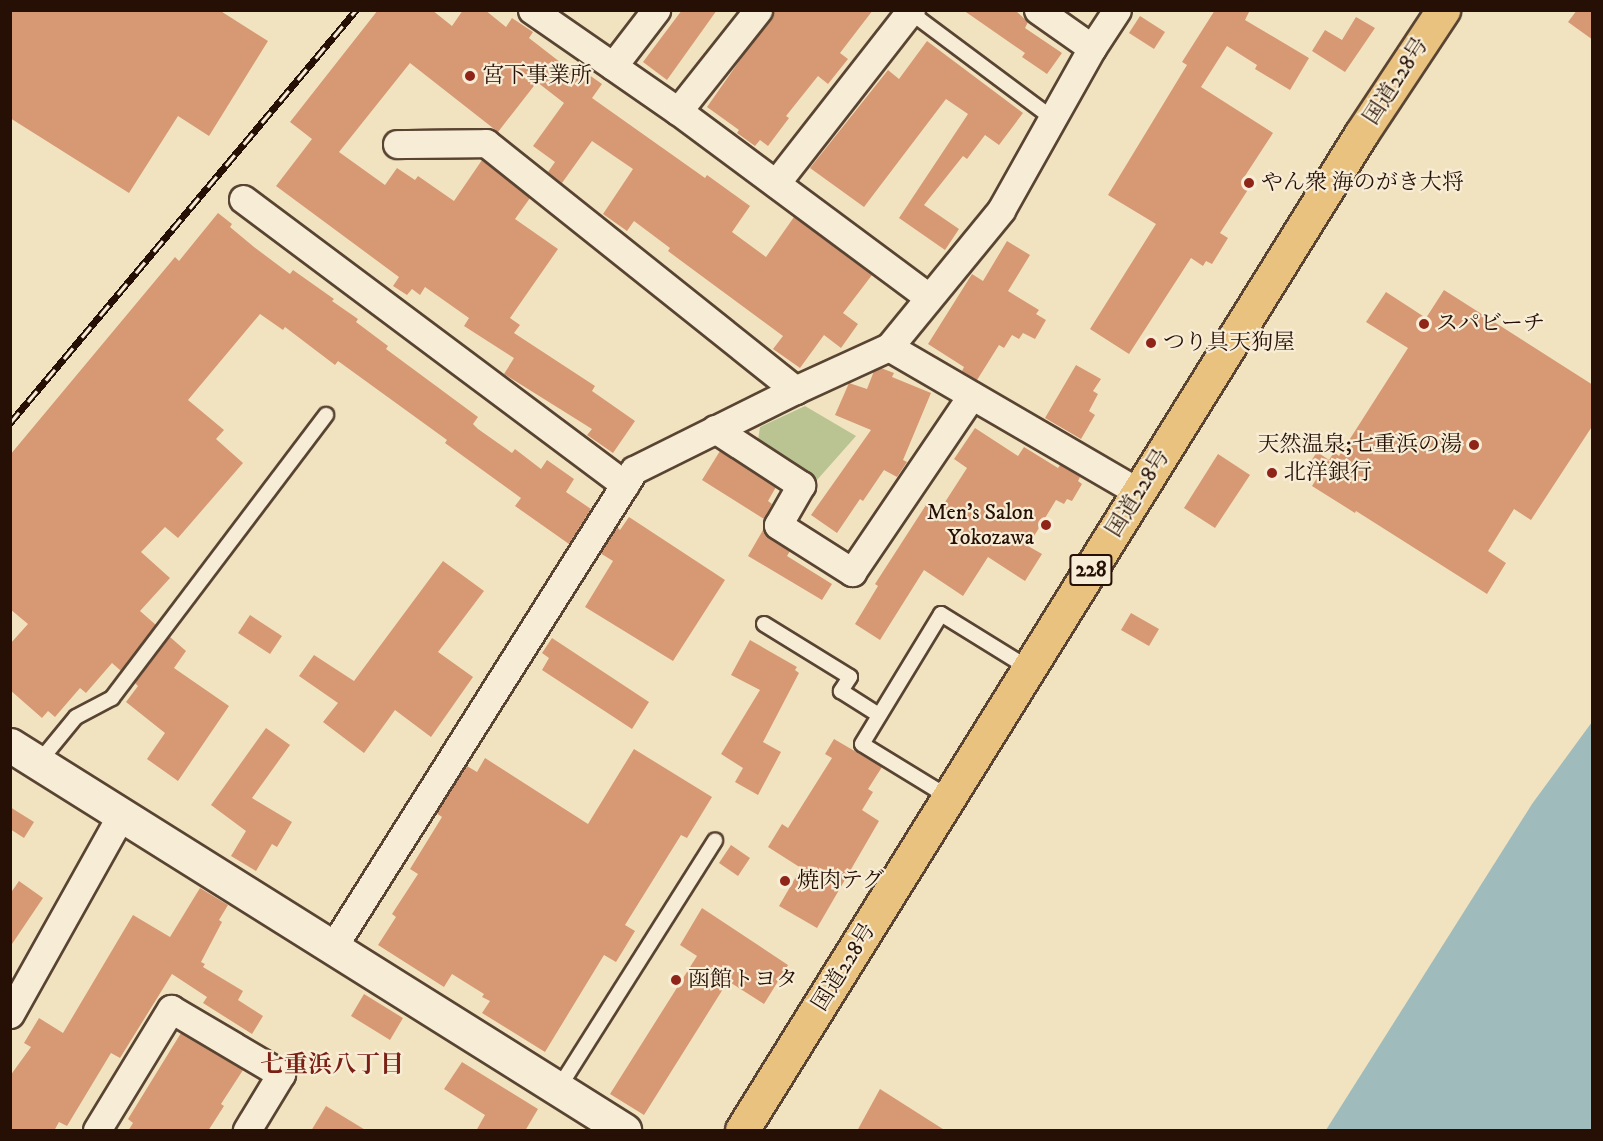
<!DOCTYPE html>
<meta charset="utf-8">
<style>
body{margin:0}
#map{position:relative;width:1603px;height:1141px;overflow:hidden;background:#f2e3c0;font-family:"IM FELL DW Pica","Noto Serif JP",serif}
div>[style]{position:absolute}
.green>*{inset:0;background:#bac492}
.water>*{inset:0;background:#9fbbbc}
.building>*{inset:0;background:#d69974}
.roads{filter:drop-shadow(2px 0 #594433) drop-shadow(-2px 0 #594433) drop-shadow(0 2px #594433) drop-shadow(0 -2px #594433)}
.lane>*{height:14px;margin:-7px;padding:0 7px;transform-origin:7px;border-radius:7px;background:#f7edd6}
.street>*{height:27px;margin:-13.5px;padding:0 13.5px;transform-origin:13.5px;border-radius:13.5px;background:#f7edd6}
.secondary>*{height:33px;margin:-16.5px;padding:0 16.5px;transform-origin:16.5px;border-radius:16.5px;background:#f7edd6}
.highway>*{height:33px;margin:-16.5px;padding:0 16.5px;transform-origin:16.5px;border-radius:16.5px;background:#e9c280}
.rail>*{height:7px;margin-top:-3.5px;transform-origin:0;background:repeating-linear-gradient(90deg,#f7edd6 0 14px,#260f04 0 28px);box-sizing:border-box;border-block:2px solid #260f04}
.dots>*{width:16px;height:16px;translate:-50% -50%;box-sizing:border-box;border:3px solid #f7edd6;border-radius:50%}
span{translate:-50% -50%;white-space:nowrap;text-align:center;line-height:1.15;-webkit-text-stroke:4.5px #f7edd6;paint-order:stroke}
.shield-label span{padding:2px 4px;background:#f7edd6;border:2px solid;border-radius:4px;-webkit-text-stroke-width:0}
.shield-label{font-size:21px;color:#260f04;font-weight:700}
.poi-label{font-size:22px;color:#260f04}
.left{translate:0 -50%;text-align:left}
.right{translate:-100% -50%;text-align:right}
.street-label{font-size:22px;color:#260f04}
.neighbourhood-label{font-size:24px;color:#7a1f14;font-weight:700}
.frame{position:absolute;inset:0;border:12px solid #260f04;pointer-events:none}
</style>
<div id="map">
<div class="green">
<i style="clip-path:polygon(805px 406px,856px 436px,817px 480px,757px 447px,760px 427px)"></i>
</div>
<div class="water">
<i style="clip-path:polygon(1592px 722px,1592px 1130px,1326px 1130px,1532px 804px)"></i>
</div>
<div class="building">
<i style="clip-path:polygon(10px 10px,219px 10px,268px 41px,209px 136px,178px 116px,129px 193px,10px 118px)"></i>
<i style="clip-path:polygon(378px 10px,432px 10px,452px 26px,463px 10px,485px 10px,506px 27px,512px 18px,533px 32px,529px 38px,578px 76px,582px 70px,602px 84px,592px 98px,705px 178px,707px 175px,750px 206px,732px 232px,766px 257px,794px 217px,872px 275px,843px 313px,858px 324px,841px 348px,824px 335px,800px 368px,773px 349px,783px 336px,680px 260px,668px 251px,670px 248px,634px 221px,627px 231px,603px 214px,633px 169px,592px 141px,562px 183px,548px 172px,555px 162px,533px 146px,564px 103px,537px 82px,498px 132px,410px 63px,339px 152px,385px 185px,397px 168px,415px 180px,418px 176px,454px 201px,482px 160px,530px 198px,515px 219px,558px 249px,510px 318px,520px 325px,514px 333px,595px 386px,592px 391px,635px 421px,613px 453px,587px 435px,592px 429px,504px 374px,514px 358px,464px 326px,469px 318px,425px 287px,420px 295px,412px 289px,407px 295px,393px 286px,399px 277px,276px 186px,312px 139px,290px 122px)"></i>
<i style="clip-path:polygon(682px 10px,717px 10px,667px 80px,643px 62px)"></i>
<i style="clip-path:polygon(775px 10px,873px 10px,840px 53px,848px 59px,828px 84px,818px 76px,786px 116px,789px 118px,768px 146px,760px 140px,755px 146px,737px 133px,739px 130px,707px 107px)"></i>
<i style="clip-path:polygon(963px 10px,1015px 10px,1028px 22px,1025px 28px,1062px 53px,1047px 74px,1022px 57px,1025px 53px)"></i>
<i style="clip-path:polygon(1215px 10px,1250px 10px,1245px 20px,1309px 58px,1290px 90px,1255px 69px,1257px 65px,1227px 46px,1201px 87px,1273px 133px,1243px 179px,1251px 185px,1220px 233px,1228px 238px,1212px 264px,1206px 261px,1203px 266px,1191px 258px,1129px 354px,1090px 329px,1156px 224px,1108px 195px,1187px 65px,1182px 62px)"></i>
<i style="clip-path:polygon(1577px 10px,1593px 10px,1593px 40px,1568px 22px)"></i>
<i style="clip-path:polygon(1140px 16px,1165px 32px,1154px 49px,1129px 33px)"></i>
<i style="clip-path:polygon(1356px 17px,1375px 28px,1345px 72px,1312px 51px,1325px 30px,1342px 40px)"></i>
<i style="clip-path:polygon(927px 41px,1023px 113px,999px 145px,985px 135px,967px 159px,963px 156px,924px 205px,959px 229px,945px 250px,899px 218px,968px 114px,946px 99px,864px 207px,810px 168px,888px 70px,899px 79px)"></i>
<i style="clip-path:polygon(218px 213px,232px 224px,230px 227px,254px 247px,290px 274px,293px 270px,334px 299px,332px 301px,358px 319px,356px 322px,388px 346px,386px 349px,478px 417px,473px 424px,478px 429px,512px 453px,515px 449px,541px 469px,547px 460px,574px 479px,566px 492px,591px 509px,569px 544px,515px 506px,521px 498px,445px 443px,447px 440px,338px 361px,335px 365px,285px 327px,283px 330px,260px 314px,188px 400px,224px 430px,216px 439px,243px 463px,178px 538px,165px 527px,141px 552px,170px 578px,140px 611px,156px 625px,121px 671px,112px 663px,86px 693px,80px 688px,55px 717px,48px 711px,42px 718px,10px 690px,10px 644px,28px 624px,10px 609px,10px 455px,175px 257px,179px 261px)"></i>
<i style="clip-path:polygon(1007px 241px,1030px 255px,1008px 291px,1039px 310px,1036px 314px,1046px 320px,1035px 339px,1023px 333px,1019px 339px,1012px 335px,1004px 348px,999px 345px,977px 380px,962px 371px,964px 367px,928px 344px,972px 274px,983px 281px)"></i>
<i style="clip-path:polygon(1444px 290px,1593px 385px,1593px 425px,1531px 520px,1514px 509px,1488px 551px,1506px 563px,1487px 594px,1356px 511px,1355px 513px,1312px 486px,1319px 475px,1307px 467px,1317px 452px,1329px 460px,1334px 452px,1339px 456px,1408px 348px,1366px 322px,1386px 292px,1426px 318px)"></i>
<i style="clip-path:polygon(1076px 365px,1101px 379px,1093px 391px,1098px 394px,1089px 411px,1095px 415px,1081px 439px,1045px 418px)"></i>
<i style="clip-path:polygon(881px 368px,894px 373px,892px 377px,931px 393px,903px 460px,907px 462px,897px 477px,884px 470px,863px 501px,860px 499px,837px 533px,811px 515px,871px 430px,835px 415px,849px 383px,867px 389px,874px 371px)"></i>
<i style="clip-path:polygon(975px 428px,1018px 456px,1024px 447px,1058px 468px,1060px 465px,1080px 477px,1078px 481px,1082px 484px,1072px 501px,1067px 499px,1064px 504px,1056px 500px,1028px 546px,1042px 554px,1025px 581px,988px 557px,963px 596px,924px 570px,880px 640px,855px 624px,878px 586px,875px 584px,926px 505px,938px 513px,967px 468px,954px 459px)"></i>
<i style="clip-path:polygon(720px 451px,776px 487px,768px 501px,772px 504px,764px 519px,702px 480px)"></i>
<i style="clip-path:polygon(1218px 454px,1250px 475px,1215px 528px,1184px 508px)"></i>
<i style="clip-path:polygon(629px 517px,725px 580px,673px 661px,585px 607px,613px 561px,600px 553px,617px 527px,620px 530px)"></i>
<i style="clip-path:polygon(763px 530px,770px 538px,790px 551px,787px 556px,832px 584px,822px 600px,748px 556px)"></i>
<i style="clip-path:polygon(443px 561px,484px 591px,438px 652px,473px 677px,431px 737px,395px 710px,364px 753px,323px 722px,338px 703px,299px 676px,314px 655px,354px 681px)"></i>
<i style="clip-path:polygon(1131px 613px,1159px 629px,1149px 646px,1121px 630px)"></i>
<i style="clip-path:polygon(250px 615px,282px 636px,270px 654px,238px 633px)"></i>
<i style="clip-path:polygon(170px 637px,186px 651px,174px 668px,229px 706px,178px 781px,147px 759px,165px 733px,126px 702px,138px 686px,135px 683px)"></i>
<i style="clip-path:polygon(552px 638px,649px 702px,632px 729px,542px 670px,549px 658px,542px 653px)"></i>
<i style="clip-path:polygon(750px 640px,797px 667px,795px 670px,799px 673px,763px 742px,781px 752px,758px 795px,735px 782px,743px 768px,721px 754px,760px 690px,731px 675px)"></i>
<i style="clip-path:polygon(266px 728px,290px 745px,252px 798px,292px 822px,277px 847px,272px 844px,256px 871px,231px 856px,246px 831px,211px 805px)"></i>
<i style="clip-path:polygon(834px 739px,882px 767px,868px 789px,873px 792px,862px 810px,879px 821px,817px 928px,779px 906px,801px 868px,768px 847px,782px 824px,788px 828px,832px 758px,825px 754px)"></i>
<i style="clip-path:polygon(634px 749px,712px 797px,687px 838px,681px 835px,625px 925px,635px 931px,616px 962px,604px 955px,545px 1052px,482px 1013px,490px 1001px,482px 997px,484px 994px,452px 974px,444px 987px,378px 945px,396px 917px,392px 914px,418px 874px,410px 869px,442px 817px,436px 813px,467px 766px,477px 772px,485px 758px,588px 824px)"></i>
<i style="clip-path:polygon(10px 807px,34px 822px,24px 838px,10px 829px)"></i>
<i style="clip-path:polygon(731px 845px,750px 858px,738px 876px,719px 863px)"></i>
<i style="clip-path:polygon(19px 881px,43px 898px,10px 947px,10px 894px)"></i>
<i style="clip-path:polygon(200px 888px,228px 905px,219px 920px,222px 922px,201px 962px,205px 964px,203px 967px,243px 991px,238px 1000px,263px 1016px,252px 1034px,203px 1003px,207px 997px,172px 974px,120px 1058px,111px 1053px,67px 1126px,59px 1122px,54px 1131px,10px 1131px,10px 1076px,31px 1047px,24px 1043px,39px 1018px,63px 1033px,133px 915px,170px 937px)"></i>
<i style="clip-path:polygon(702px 908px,788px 965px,764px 1004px,728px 981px,644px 1115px,610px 1094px,697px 956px,680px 945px)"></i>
<i style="clip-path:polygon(364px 994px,403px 1018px,390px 1040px,351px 1016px)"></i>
<i style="clip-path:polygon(181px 1033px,243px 1070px,221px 1104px,224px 1106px,208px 1131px,128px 1131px,133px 1123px,128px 1119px)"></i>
<i style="clip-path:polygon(462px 1062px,538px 1109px,525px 1131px,476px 1131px,485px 1115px,444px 1089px)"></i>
<i style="clip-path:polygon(880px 1089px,946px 1131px,857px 1131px)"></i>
<i style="clip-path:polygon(326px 1106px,367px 1131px,311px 1131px)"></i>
</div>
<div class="roads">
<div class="lane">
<i style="left:910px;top:12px;width:177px;rotate:36.7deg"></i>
<i style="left:764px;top:624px;width:101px;rotate:31.6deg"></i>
<i style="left:850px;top:677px;width:17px;rotate:123deg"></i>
<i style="left:841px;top:691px;width:45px;rotate:32.3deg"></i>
<i style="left:39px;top:762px;width:58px;rotate:-50.6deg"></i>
<i style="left:76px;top:717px;width:41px;rotate:-27.8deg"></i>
<i style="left:112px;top:698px;width:355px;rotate:-52.9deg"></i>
<i style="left:950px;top:798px;width:103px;rotate:-148.5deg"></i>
<i style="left:862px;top:744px;width:152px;rotate:-58.7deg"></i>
<i style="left:941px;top:614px;width:105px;rotate:31.7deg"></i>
<i style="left:558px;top:1089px;width:294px;rotate:-57.7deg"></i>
</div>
<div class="street">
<i style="left:532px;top:10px;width:178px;rotate:34.7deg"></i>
<i style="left:678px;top:111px;width:312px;rotate:36.6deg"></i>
<i style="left:1038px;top:10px;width:66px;rotate:35.1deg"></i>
<i style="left:613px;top:66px;width:71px;rotate:-52.5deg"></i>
<i style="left:678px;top:111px;width:129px;rotate:-51.6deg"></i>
<i style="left:397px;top:144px;width:89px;rotate:-0.6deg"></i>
<i style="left:486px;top:143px;width:396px;rotate:38.6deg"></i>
<i style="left:776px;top:183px;width:219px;rotate:-52deg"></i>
<i style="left:243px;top:199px;width:477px;rotate:36.8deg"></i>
<i style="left:889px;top:347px;width:288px;rotate:30.2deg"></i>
<i style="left:715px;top:429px;width:103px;rotate:33.1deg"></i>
<i style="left:801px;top:485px;width:46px;rotate:119.9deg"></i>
<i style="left:778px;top:525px;width:88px;rotate:32.4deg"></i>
<i style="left:852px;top:572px;width:212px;rotate:-55.9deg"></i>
<i style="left:333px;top:947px;width:564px;rotate:-57.75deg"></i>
<i style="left:634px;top:470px;width:180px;rotate:-26.4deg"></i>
<i style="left:795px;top:390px;width:103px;rotate:-24.6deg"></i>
<i style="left:889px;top:347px;width:177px;rotate:-50.7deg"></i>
<i style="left:1001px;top:210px;width:186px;rotate:-60.7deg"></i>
<i style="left:1092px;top:48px;width:45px;rotate:-56.7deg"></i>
<i style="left:10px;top:1014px;width:229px;rotate:-60.8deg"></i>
<i style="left:97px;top:1130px;width:142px;rotate:-58.6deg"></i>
<i style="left:171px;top:1009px;width:128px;rotate:30.6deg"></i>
<i style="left:281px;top:1074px;width:66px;rotate:121.3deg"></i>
</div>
<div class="secondary">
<i style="left:10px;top:745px;width:725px;rotate:32.09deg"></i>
</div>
<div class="highway">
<i style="left:742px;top:1130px;width:1173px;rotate:-58.14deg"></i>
<i style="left:1361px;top:134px;width:149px;rotate:-56.5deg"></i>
</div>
</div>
<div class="rail">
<i style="left:10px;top:423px;width:539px;rotate:-50.04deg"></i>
</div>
<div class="dots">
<i style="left:470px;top:76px;background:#8f2418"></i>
<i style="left:1249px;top:183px;background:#8f2418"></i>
<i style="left:1424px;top:324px;background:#8f2418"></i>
<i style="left:1151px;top:343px;background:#8f2418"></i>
<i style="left:1474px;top:445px;background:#8f2418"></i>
<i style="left:1272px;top:473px;background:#8f2418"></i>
<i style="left:1046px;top:525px;background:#8f2418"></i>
<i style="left:785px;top:881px;background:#8f2418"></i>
<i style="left:676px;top:980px;background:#8f2418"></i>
</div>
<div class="shield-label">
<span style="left:1091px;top:570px">228</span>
</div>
<div class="poi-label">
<span class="left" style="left:482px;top:76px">宮下事業所</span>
<span class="left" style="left:1261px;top:183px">やん衆 海のがき大将</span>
<span class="left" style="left:1436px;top:324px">スパビーチ</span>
<span class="left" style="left:1163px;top:343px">つり具天狗屋</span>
<span class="right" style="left:1462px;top:445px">天然温泉;七重浜の湯</span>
<span class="left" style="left:1284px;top:473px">北洋銀行</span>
<span class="right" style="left:1034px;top:525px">Men's Salon<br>Yokozawa</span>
<span class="left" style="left:797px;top:881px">焼肉テグ</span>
<span class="left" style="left:688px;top:980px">函館トヨタ</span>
</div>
<div class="street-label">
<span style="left:1396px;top:81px;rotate:-57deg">国道228号</span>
<span style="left:1138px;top:493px;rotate:-58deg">国道228号</span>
<span style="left:844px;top:967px;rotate:-58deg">国道228号</span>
</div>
<div class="neighbourhood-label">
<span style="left:332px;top:1066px">七重浜八丁目</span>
</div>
<div class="frame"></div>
</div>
